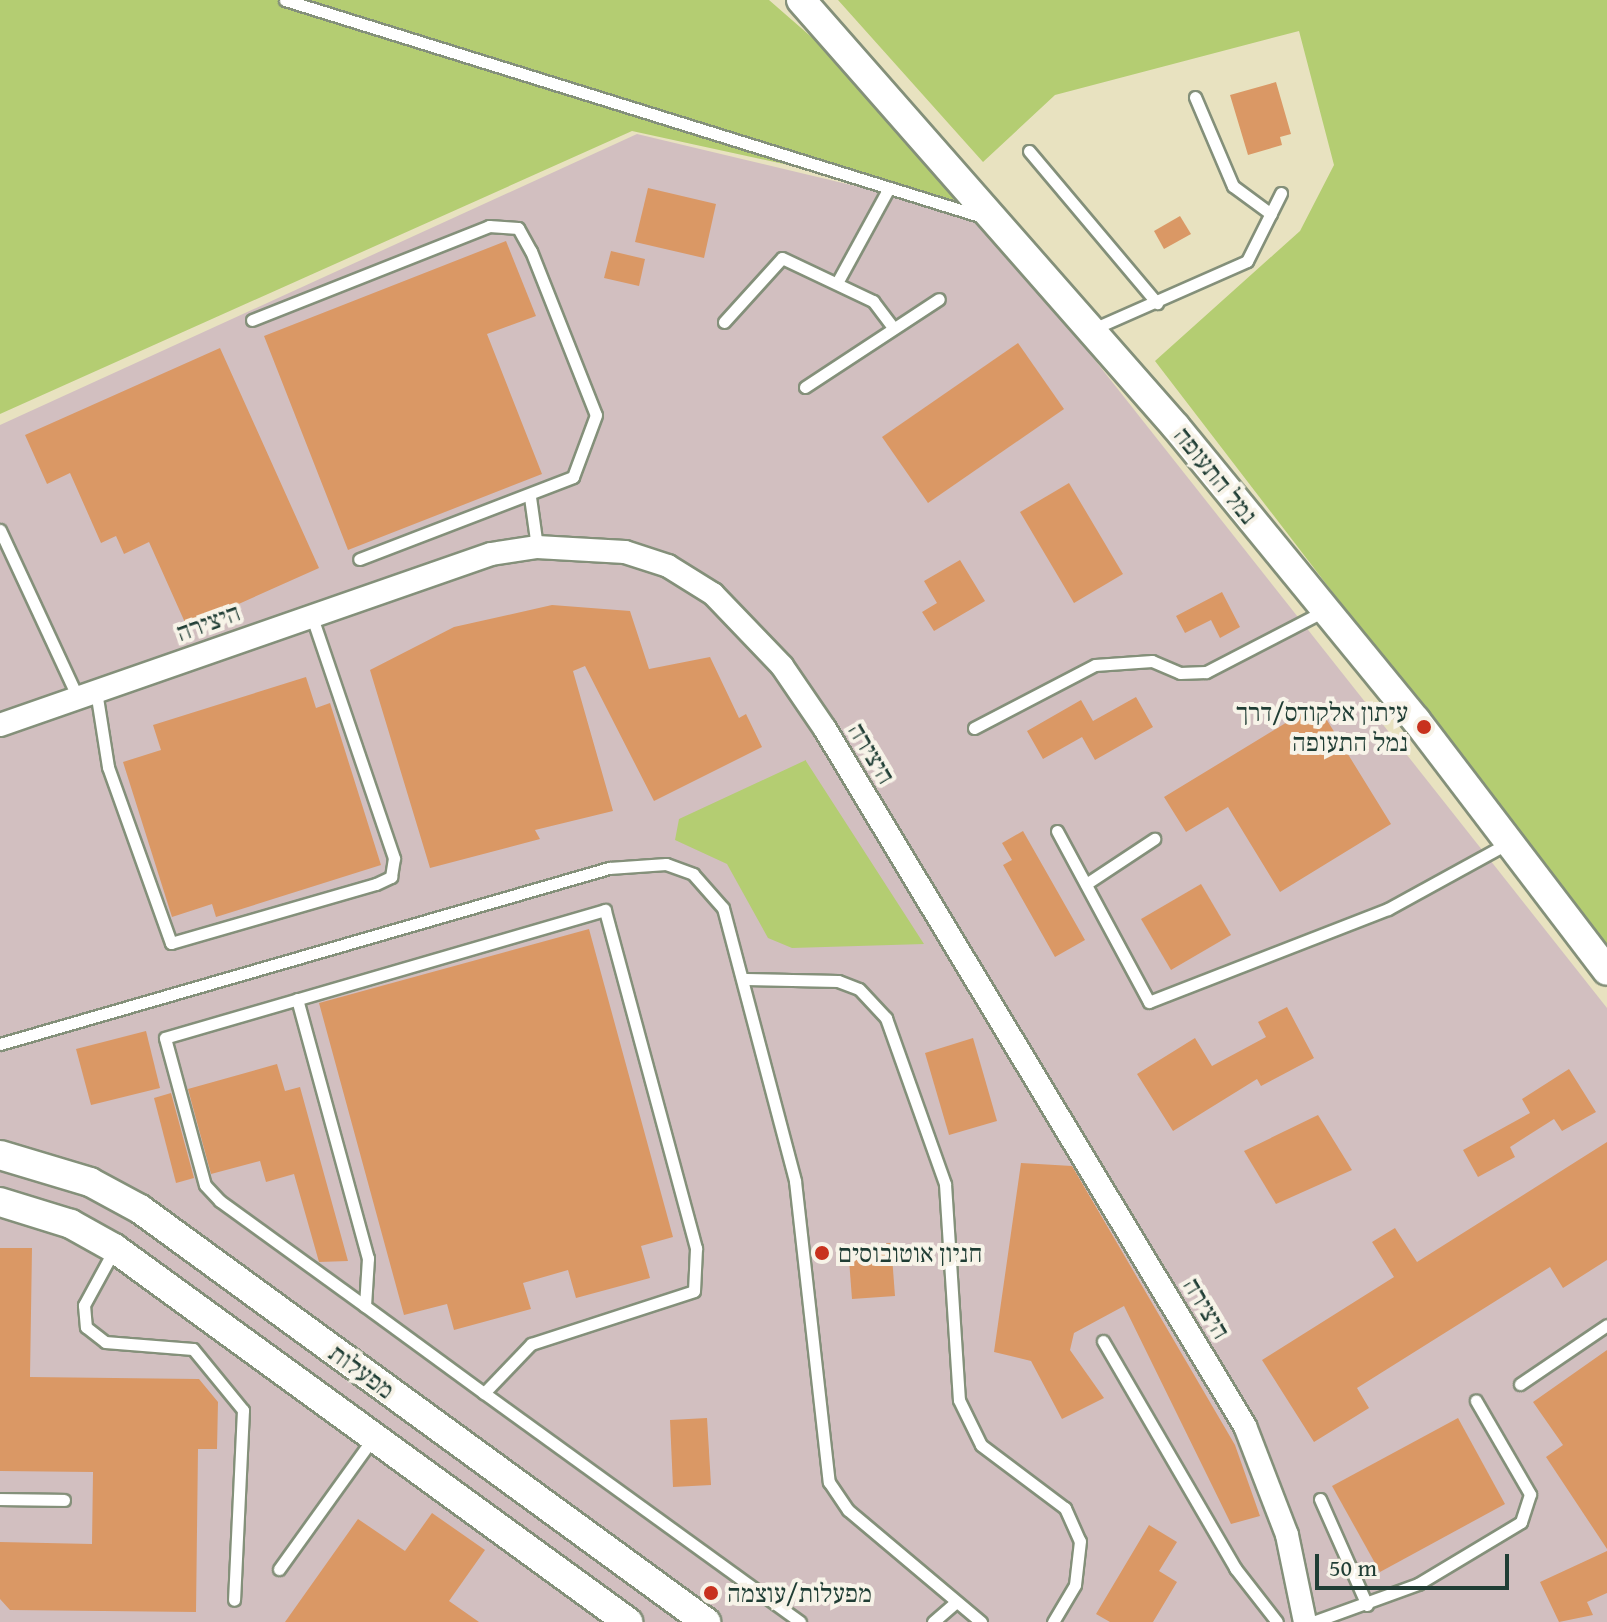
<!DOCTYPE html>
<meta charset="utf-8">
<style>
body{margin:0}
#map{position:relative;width:1607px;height:1622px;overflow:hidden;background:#e8e2c0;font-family:"Gentium Book Plus","Frank Ruhl Libre",serif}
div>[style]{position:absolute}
.industrial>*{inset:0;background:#d2bfc0}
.green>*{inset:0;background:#b4cd72}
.building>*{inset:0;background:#da9865}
.roads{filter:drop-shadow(2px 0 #84907a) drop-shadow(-2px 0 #84907a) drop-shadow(0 2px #84907a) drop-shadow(0 -2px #84907a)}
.service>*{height:11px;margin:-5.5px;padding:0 5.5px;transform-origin:5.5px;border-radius:5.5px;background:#fff}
.minor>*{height:22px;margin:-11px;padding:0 11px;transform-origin:11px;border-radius:11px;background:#fff}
.tertiary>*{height:28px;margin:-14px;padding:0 14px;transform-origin:14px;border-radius:14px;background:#fff}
.dots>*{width:22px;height:22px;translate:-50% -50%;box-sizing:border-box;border:4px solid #f7f3e8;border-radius:50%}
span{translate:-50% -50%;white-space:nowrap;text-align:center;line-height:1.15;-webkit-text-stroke:8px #f7f3e8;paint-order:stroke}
.street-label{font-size:26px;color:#1f3d34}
.poi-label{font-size:26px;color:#1f3d34}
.right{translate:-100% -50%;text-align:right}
.left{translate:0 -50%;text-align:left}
.scale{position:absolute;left:1315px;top:1554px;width:194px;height:36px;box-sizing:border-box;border:4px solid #1f3d34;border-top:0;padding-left:10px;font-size:24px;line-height:28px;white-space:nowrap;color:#1f3d34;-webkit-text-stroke:6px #f7f3e8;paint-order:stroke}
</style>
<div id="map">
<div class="industrial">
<i style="clip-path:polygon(637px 134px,981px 216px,1607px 1008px,1607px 1622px,0 1622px,0 425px)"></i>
</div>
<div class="green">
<i style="clip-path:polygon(0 0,769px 0,847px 68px,972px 205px,632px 131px,0 414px)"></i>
<i style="clip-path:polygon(838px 0,1607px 0,1607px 950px,1155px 361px,1300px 231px,1334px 165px,1299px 31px,1055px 95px,983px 162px)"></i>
<i style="clip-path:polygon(806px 760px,806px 761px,924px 944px,792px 948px,768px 938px,727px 864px,675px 840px,679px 819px)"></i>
</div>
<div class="building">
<i style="clip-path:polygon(1276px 82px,1291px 134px,1280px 137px,1282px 145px,1248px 155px,1230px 95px)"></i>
<i style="clip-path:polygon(648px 188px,716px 204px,704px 258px,635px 242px)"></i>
<i style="clip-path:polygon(1180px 216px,1191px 234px,1164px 249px,1154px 231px)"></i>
<i style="clip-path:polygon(506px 241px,536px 316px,487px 334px,542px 474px,348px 550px,264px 336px)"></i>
<i style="clip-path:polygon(611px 251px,645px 259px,639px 286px,604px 278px)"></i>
<i style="clip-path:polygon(1018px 343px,1064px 409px,928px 503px,882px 437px)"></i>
<i style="clip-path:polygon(220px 348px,319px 568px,187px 627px,149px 542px,124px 554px,116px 536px,101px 543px,70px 473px,47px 484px,25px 435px)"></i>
<i style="clip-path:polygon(1069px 483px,1123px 574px,1074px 603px,1020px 512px)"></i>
<i style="clip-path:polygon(960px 560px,985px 601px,934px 631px,922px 612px,937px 603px,924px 581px)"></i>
<i style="clip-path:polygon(1222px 592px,1240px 627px,1220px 638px,1211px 620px,1185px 633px,1176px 616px)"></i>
<i style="clip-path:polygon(552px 605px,630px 611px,649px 669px,710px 657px,739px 718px,746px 714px,762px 747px,654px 801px,585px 666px,573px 671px,613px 811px,535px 830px,540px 839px,430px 868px,370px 670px,454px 627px)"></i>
<i style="clip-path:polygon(306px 677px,316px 708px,330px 703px,381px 865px,216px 917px,212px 904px,172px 917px,123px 762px,161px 750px,153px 725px)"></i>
<i style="clip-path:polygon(1136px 697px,1153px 727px,1095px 760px,1082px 737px,1043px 759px,1027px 731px,1081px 700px,1093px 721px)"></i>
<i style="clip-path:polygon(1317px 704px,1391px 824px,1280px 892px,1228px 807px,1186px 832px,1164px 797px)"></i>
<i style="clip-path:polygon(1023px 831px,1085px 940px,1055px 957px,1003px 865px,1012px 860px,1002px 843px)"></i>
<i style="clip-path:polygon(1201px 884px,1231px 935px,1171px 970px,1141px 919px)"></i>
<i style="clip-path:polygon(589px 929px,673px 1237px,641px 1246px,650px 1278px,576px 1298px,568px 1270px,523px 1283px,531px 1309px,454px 1330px,447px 1304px,404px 1315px,319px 1003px)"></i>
<i style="clip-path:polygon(1287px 1007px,1314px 1058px,1261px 1086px,1257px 1079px,1173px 1131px,1137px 1074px,1195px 1038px,1212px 1066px,1266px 1037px,1258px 1022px)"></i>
<i style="clip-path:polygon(146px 1031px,160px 1088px,91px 1105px,76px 1049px)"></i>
<i style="clip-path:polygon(973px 1038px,997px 1121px,949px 1135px,925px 1053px)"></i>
<i style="clip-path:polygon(277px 1064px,285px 1091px,300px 1087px,348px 1261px,319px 1262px,294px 1174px,266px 1182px,260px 1161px,211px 1174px,188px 1089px)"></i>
<i style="clip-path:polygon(1569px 1069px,1596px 1112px,1562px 1131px,1554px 1119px,1510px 1147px,1515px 1157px,1478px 1177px,1463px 1150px,1530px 1113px,1522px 1099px)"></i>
<i style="clip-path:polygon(171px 1093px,194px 1178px,176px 1183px,154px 1098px)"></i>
<i style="clip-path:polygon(1318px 1115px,1352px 1170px,1276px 1204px,1244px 1151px)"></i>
<i style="clip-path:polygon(1607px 1142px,1607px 1260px,1563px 1288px,1550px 1267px,1357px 1388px,1369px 1408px,1314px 1442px,1262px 1360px,1394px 1277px,1372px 1242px,1395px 1228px,1417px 1262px)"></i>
<i style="clip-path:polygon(1021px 1163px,1072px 1166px,1235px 1445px,1260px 1516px,1231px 1524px,1124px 1306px,1074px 1333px,1070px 1350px,1104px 1398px,1062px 1419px,1031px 1361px,994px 1352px)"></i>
<i style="clip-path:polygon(891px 1243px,895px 1296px,852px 1299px,848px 1246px)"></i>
<i style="clip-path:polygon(0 1248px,32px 1248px,30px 1377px,199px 1379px,218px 1402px,217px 1449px,198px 1449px,196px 1612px,10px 1610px,0 1599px,0 1542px,92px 1544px,93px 1472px,0 1471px)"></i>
<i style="clip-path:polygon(1607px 1350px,1607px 1549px,1546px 1457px,1563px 1445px,1533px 1402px)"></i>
<i style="clip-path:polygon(707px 1418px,711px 1485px,673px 1487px,670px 1420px)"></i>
<i style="clip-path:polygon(1458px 1418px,1505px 1504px,1380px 1572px,1332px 1486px)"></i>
<i style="clip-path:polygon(432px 1513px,485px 1550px,449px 1601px,479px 1622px,285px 1622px,358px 1519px,405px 1551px)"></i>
<i style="clip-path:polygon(1149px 1525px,1177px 1542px,1159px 1571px,1177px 1582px,1153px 1622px,1110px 1622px,1096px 1614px)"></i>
<i style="clip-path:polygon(1607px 1551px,1607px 1593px,1587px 1602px,1593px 1615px,1559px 1622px,1540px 1582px)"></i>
</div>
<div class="roads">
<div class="service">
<i style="left:285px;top:0;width:731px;rotate:17.27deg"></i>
<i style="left:1195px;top:97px;width:97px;rotate:66.9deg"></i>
<i style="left:1233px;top:186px;width:47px;rotate:36.4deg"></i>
<i style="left:1029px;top:151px;width:199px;rotate:49.9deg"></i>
<i style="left:838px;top:281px;width:106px;rotate:-61.3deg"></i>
<i style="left:252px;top:320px;width:255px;rotate:-21.6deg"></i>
<i style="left:489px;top:226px;width:29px;rotate:4deg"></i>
<i style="left:518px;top:228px;width:26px;rotate:61deg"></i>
<i style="left:531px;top:251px;width:176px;rotate:68.4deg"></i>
<i style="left:596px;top:415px;width:66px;rotate:110.4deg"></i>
<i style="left:573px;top:477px;width:229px;rotate:159deg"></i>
<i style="left:724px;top:322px;width:86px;rotate:-47.8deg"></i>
<i style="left:782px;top:258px;width:101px;rotate:25.3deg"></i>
<i style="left:873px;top:301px;width:31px;rotate:53deg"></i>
<i style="left:1093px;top:329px;width:168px;rotate:-23.8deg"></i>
<i style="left:1247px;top:261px;width:76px;rotate:-63.4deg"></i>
<i style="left:805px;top:387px;width:160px;rotate:-33.3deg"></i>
<i style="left:530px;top:497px;width:50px;rotate:82deg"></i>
<i style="left:0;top:530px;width:185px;rotate:65.1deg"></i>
<i style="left:96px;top:691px;width:77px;rotate:81deg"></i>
<i style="left:108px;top:767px;width:187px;rotate:70.3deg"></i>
<i style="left:171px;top:943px;width:213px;rotate:-16.1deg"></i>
<i style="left:376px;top:884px;width:17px;rotate:-25deg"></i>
<i style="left:391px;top:877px;width:19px;rotate:-81deg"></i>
<i style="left:394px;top:858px;width:258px;rotate:-108.8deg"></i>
<i style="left:974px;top:728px;width:136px;rotate:-27.5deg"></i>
<i style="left:1095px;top:665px;width:57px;rotate:-4deg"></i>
<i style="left:1152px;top:661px;width:30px;rotate:23deg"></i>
<i style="left:1180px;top:673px;width:26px;rotate:-2deg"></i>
<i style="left:1206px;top:672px;width:133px;rotate:-27.3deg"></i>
<i style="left:1057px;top:831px;width:194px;rotate:61.7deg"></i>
<i style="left:1149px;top:1002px;width:256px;rotate:-21.3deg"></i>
<i style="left:1388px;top:909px;width:137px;rotate:-28.8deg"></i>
<i style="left:1086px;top:884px;width:82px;rotate:-33.5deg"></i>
<i style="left:746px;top:979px;width:92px;rotate:1.2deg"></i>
<i style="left:838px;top:981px;width:22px;rotate:21deg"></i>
<i style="left:859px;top:989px;width:40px;rotate:47deg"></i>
<i style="left:886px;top:1018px;width:176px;rotate:70.4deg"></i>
<i style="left:945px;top:1184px;width:216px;rotate:86.3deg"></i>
<i style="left:959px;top:1400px;width:50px;rotate:63.9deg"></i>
<i style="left:981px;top:1445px;width:105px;rotate:36.9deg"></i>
<i style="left:1065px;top:1508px;width:36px;rotate:66deg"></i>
<i style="left:1080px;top:1541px;width:44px;rotate:96.5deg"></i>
<i style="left:1075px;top:1585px;width:43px;rotate:120.7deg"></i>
<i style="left:297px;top:999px;width:269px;rotate:74.7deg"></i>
<i style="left:368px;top:1258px;width:48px;rotate:93.6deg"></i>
<i style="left:0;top:1044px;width:634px;rotate:-16.12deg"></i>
<i style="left:609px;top:868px;width:57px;rotate:-4deg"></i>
<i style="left:666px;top:864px;width:29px;rotate:20deg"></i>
<i style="left:693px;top:874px;width:45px;rotate:48.6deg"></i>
<i style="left:723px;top:908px;width:282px;rotate:75.2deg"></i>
<i style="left:795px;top:1181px;width:303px;rotate:83.6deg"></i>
<i style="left:829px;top:1482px;width:34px;rotate:56deg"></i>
<i style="left:848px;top:1510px;width:174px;rotate:40.1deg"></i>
<i style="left:114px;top:1250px;width:63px;rotate:118.6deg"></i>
<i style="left:84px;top:1305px;width:22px;rotate:85deg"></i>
<i style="left:86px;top:1327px;width:24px;rotate:38deg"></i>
<i style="left:105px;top:1342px;width:88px;rotate:4.5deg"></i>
<i style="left:193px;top:1349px;width:79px;rotate:50.7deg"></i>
<i style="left:243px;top:1410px;width:190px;rotate:92.7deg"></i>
<i style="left:1103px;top:1341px;width:263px;rotate:59.8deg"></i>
<i style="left:1235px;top:1568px;width:68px;rotate:52.1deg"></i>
<i style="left:1520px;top:1384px;width:105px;rotate:-34.1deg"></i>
<i style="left:484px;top:1393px;width:68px;rotate:-46.2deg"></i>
<i style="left:531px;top:1344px;width:171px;rotate:-18deg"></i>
<i style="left:694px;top:1291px;width:43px;rotate:-87.3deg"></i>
<i style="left:696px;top:1248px;width:350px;rotate:-105.1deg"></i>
<i style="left:605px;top:910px;width:458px;rotate:163.8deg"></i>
<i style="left:165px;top:1038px;width:152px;rotate:74.8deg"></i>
<i style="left:205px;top:1185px;width:22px;rotate:47deg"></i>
<i style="left:220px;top:1201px;width:179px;rotate:35.9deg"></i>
<i style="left:365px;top:1306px;width:147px;rotate:36.2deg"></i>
<i style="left:484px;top:1393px;width:390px;rotate:35.9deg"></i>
<i style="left:0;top:1499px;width:64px;rotate:0.9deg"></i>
<i style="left:1320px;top:1499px;width:116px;rotate:66.1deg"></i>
<i style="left:279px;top:1569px;width:163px;rotate:-54.3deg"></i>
<i style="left:933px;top:1622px;width:29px;rotate:-41deg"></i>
<i style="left:1313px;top:1622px;width:112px;rotate:-19.9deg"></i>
<i style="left:1418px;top:1584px;width:120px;rotate:-31deg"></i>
<i style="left:1521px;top:1522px;width:29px;rotate:-72deg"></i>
<i style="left:1530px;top:1494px;width:108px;rotate:-120.1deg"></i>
</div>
<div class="minor">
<i style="left:0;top:725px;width:520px;rotate:-19.2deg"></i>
<i style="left:491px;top:554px;width:47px;rotate:-8.7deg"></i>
<i style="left:537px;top:547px;width:88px;rotate:3.3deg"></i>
<i style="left:625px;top:552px;width:45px;rotate:18deg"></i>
<i style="left:668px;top:566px;width:53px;rotate:31.9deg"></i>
<i style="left:713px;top:594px;width:100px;rotate:46.2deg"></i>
<i style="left:782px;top:666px;width:76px;rotate:55.7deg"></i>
<i style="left:825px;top:729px;width:814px;rotate:58.93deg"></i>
<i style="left:1245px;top:1426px;width:117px;rotate:68.9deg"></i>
<i style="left:1287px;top:1535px;width:89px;rotate:78.3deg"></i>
</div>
<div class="tertiary">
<i style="left:801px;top:0;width:568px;rotate:48.71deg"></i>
<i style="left:1176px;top:427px;width:379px;rotate:50.7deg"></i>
<i style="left:1416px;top:720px;width:315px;rotate:52.7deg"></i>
<i style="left:0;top:1155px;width:94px;rotate:16.7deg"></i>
<i style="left:90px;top:1182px;width:57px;rotate:28.4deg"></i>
<i style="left:140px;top:1209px;width:701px;rotate:36.12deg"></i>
<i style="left:0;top:1202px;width:74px;rotate:17.2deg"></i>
<i style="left:71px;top:1224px;width:49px;rotate:29.2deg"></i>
<i style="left:114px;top:1248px;width:636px;rotate:36.04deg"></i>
</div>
</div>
<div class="dots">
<i style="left:1424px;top:727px;background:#c8321e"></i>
<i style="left:822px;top:1253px;background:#c8321e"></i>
<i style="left:711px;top:1593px;background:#c8321e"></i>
</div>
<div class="street-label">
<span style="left:1216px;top:475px;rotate:51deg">נמל התעופה</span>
<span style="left:208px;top:622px;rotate:-20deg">היצירה</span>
<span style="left:872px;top:753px;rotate:59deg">היצירה</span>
<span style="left:1207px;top:1308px;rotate:59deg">היצירה</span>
<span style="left:362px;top:1371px;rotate:36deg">מפעלות</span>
</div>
<div class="poi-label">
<span class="right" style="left:1408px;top:727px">עיתון אלקודס/דרך<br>נמל התעופה</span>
<span class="left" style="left:838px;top:1253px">חניון אוטובוסים</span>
<span class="left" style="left:727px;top:1593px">מפעלות/עוצמה</span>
</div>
<div class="scale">50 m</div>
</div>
